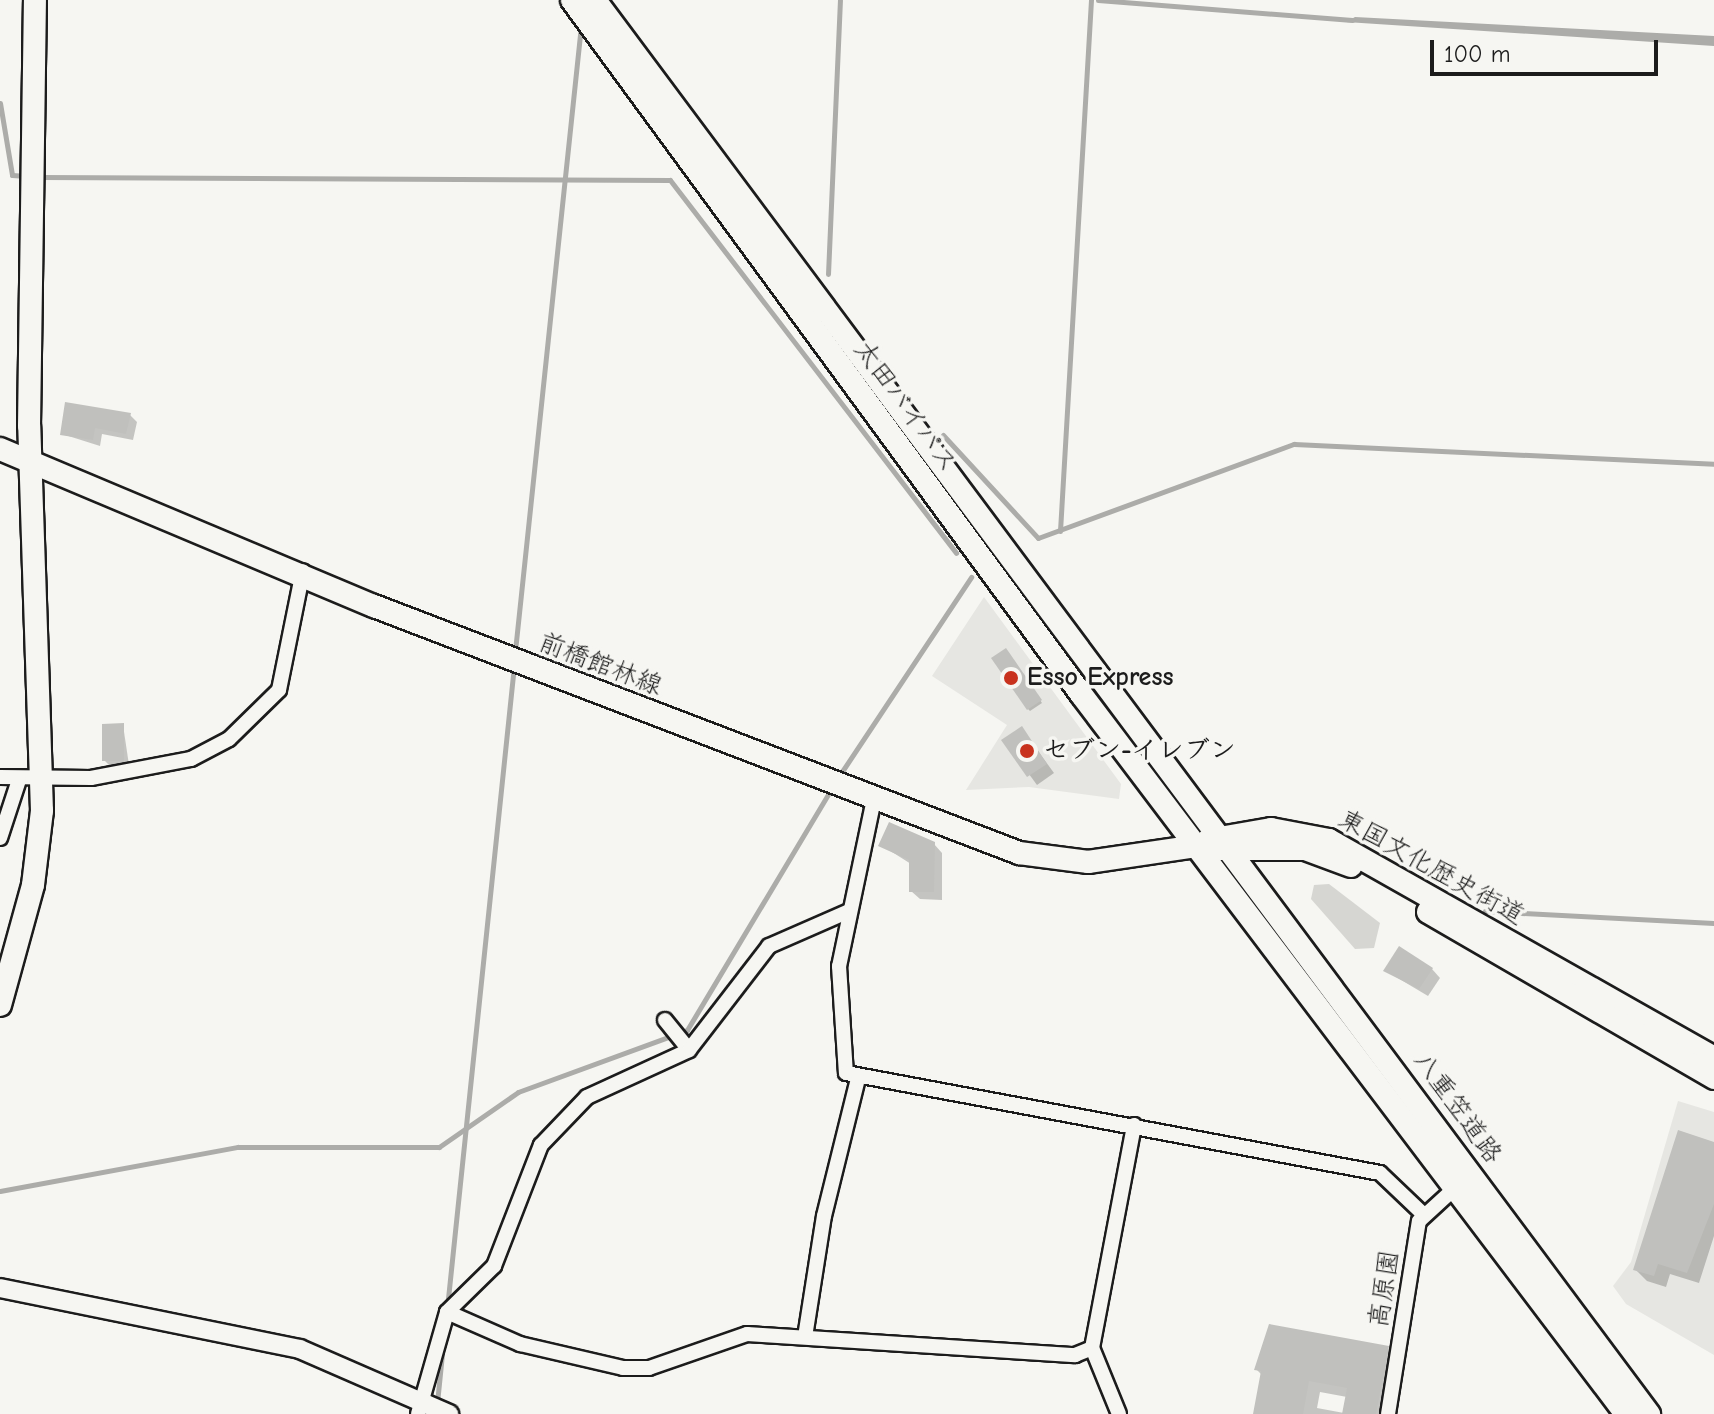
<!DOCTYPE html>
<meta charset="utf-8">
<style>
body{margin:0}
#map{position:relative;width:1714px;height:1414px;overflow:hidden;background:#f6f6f2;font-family:"Comic Neue","Klee One",sans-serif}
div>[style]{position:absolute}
.built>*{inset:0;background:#e6e6e2}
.green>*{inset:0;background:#d6d6d2}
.water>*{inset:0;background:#acaca9}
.shadow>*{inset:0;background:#0003}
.stream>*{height:5px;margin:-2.5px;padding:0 2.5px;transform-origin:2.5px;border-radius:2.5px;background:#acaca9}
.building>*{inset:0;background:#c0c0bd}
.roads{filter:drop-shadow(2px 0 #1c1c1c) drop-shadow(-2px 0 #1c1c1c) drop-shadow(0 2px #1c1c1c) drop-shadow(0 -2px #1c1c1c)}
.minor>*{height:14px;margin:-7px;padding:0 7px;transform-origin:7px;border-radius:7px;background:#f6f6f2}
.tertiary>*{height:18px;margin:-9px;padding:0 9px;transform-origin:9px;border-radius:9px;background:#f6f6f2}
.primary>*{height:22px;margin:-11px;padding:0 11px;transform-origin:11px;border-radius:11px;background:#f6f6f2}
.trunk>*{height:22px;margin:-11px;padding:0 11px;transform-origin:11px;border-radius:11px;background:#f6f6f2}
.dots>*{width:22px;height:22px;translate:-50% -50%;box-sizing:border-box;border:4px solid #f6f6f2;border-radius:50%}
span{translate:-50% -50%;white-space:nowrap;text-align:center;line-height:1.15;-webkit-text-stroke:7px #f6f6f2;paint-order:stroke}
.street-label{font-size:26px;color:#1c1c1c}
.poi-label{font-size:26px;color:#1c1c1c;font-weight:700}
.left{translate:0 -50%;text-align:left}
.scale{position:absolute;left:1430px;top:40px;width:228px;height:36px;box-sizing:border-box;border:4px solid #1c1c1c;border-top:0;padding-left:10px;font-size:24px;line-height:28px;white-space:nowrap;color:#1c1c1c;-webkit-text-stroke:6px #f6f6f2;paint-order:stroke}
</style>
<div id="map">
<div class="built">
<i style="clip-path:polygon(984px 597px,1121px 784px,1119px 799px,1029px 787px,966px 790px,1007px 725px,932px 676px)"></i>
<i style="clip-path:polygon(1678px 1101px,1714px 1112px,1714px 1355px,1626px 1304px,1613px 1286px,1631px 1262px)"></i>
</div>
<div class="green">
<i style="clip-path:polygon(1329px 884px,1380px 923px,1374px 948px,1355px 949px,1311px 899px,1314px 885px)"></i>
</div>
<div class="water">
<i style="clip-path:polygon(1355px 17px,1714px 36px,1714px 46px,1346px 22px)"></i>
</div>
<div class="shadow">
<i style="clip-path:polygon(130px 415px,137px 422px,133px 440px,102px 434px,100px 446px,62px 434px)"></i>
<i style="clip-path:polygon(1008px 652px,1042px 703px,1030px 711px,1028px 709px)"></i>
<i style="clip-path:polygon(123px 725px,129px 765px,110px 766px,104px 760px)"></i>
<i style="clip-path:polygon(1022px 729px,1054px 773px,1037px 785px,1004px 740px)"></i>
<i style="clip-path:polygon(934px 844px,942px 853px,942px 900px,920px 899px,911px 891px,911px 864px,881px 845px)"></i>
<i style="clip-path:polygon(1432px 969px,1440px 978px,1428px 996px,1386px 971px)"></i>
<i style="clip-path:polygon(1714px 1144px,1714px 1236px,1699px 1283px,1670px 1274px,1666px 1287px,1647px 1281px,1635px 1269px)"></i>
<i style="clip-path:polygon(evenodd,1388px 1348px,1399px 1360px,1389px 1414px,1255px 1414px,1262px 1375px,1256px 1369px,1388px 1348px,1320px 1392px,1347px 1397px,1344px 1413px,1317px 1408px,1320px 1392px)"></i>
</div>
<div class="stream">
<i style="left:1098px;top:0;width:255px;rotate:4.5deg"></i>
<i style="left:0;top:103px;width:73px;rotate:80.5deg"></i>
<i style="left:12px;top:175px;width:14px;rotate:4deg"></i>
<i style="left:40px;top:177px;width:630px;rotate:0.27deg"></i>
<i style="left:670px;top:180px;width:470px;rotate:52.5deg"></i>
<i style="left:828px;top:274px;width:274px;rotate:-87.5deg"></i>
<i style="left:943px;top:435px;width:140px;rotate:47.3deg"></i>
<i style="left:1038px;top:538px;width:273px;rotate:-20.2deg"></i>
<i style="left:1294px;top:444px;width:420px;rotate:2.7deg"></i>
<i style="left:1060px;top:531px;width:532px;rotate:-86.66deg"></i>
<i style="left:515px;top:651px;width:629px;rotate:-83.98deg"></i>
<i style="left:839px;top:776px;width:239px;rotate:-56.4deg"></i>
<i style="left:1485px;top:911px;width:229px;rotate:3deg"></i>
<i style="left:0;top:1191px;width:242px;rotate:-10.5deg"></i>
<i style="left:238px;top:1147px;width:201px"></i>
<i style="left:439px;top:1147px;width:96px;rotate:-34.8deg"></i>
<i style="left:518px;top:1092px;width:180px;rotate:-20.1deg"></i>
<i style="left:687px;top:1030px;width:282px;rotate:-59.1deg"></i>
<i style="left:447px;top:1308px;width:646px;rotate:-84.05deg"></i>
<i style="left:437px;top:1403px;width:49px;rotate:-84.2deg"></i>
</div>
<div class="building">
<i style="clip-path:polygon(65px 402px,131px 413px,126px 434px,95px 428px,93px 440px,60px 435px)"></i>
<i style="clip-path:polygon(1006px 648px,1042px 700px,1027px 710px,991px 658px)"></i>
<i style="clip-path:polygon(124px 723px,124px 761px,102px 761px,102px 724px)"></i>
<i style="clip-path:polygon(1022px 726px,1047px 764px,1027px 777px,1001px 740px)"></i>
<i style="clip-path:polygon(889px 822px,935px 842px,934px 892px,909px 892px,909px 860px,878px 846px)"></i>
<i style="clip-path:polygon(1399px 946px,1433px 968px,1419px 989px,1383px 971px)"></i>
<i style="clip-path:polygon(1678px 1130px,1714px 1142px,1714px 1204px,1687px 1273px,1658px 1264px,1654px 1276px,1633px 1270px)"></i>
<i style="clip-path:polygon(1269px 1324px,1389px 1346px,1376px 1414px,1342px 1414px,1347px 1388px,1309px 1381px,1303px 1414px,1253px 1414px,1261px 1371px,1254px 1370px)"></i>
</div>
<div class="roads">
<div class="minor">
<i style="left:0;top:777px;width:91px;rotate:0.6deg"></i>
<i style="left:91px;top:778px;width:102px;rotate:-10.8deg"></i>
<i style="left:191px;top:759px;width:43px;rotate:-27.8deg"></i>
<i style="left:229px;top:739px;width:70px;rotate:-44.4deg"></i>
<i style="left:279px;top:690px;width:121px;rotate:-78.6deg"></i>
<i style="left:874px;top:799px;width:171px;rotate:101.8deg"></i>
<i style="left:839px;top:966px;width:107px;rotate:86.3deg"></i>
<i style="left:846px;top:1073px;width:543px;rotate:10.61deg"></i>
<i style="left:1380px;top:1173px;width:58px;rotate:43.6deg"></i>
<i style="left:0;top:838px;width:61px;rotate:-71.9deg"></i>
<i style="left:665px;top:1020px;width:38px;rotate:51deg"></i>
<i style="left:447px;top:1312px;width:80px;rotate:23.7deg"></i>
<i style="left:520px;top:1344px;width:106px;rotate:13.1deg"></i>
<i style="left:623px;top:1368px;width:26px"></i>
<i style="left:649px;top:1368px;width:104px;rotate:-19.1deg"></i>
<i style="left:747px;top:1334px;width:329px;rotate:3.7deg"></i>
<i style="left:1075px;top:1355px;width:18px;rotate:-22deg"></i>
<i style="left:805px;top:1337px;width:122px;rotate:-81.1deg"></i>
<i style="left:824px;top:1216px;width:141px;rotate:-76.1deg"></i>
<i style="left:418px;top:1414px;width:106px;rotate:-74.1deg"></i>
<i style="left:447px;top:1312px;width:66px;rotate:-44.4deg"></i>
<i style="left:494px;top:1266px;width:130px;rotate:-68.8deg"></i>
<i style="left:541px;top:1145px;width:66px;rotate:-46.2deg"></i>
<i style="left:587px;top:1097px;width:112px;rotate:-24.7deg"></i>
<i style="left:689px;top:1050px;width:131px;rotate:-52.4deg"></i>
<i style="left:769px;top:946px;width:87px;rotate:-23.6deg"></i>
<i style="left:1119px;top:1414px;width:71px;rotate:-112.2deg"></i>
<i style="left:1092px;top:1348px;width:227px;rotate:-79.3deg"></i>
<i style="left:1388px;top:1414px;width:195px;rotate:-80.9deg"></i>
<i style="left:1419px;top:1221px;width:49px;rotate:-42.5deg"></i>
</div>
<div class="tertiary">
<i style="left:0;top:1288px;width:306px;rotate:11.5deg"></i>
<i style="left:300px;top:1349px;width:163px;rotate:23.6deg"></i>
</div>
<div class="primary">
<i style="left:0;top:449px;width:406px;rotate:22.8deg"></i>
<i style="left:374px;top:606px;width:691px;rotate:20.95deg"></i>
<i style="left:1019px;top:853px;width:70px;rotate:7.4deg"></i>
<i style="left:1088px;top:862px;width:109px;rotate:-8.4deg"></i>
<i style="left:0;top:1005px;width:124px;rotate:-74.6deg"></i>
<i style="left:33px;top:885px;width:75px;rotate:-83.1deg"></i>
<i style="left:42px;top:811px;width:385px;rotate:-91.9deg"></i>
<i style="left:29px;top:426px;width:426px;rotate:-89.2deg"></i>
</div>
<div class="trunk">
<i style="left:572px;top:0;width:861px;rotate:53.74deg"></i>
<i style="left:1081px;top:694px;width:903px;rotate:52.88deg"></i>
<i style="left:595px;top:0;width:1764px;rotate:53.3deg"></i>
<i style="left:1208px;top:840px;width:64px;rotate:-9.9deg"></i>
<i style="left:1271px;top:829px;width:59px;rotate:10.7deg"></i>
<i style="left:1329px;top:840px;width:442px;rotate:29.5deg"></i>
<i style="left:1220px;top:849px;width:85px"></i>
<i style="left:1305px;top:849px;width:49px;rotate:20.3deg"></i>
<i style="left:1428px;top:912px;width:331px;rotate:30.1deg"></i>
</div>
</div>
<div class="dots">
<i style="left:1011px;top:678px;background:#c8321e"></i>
<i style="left:1027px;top:751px;background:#c8321e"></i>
</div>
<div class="street-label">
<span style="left:905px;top:407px;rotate:54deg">太田バイパス</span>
<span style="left:600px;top:665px;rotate:21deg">前橋館林線</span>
<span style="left:1431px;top:868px;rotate:29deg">東国文化歴史街道</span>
<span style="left:1457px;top:1108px;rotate:54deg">八重笠道路</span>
<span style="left:1385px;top:1289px;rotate:-81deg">高原園</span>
</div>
<div class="poi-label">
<span class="left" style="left:1027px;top:678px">Esso Express</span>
<span class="left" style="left:1043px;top:751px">セブン-イレブン</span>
</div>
<div class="scale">100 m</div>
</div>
